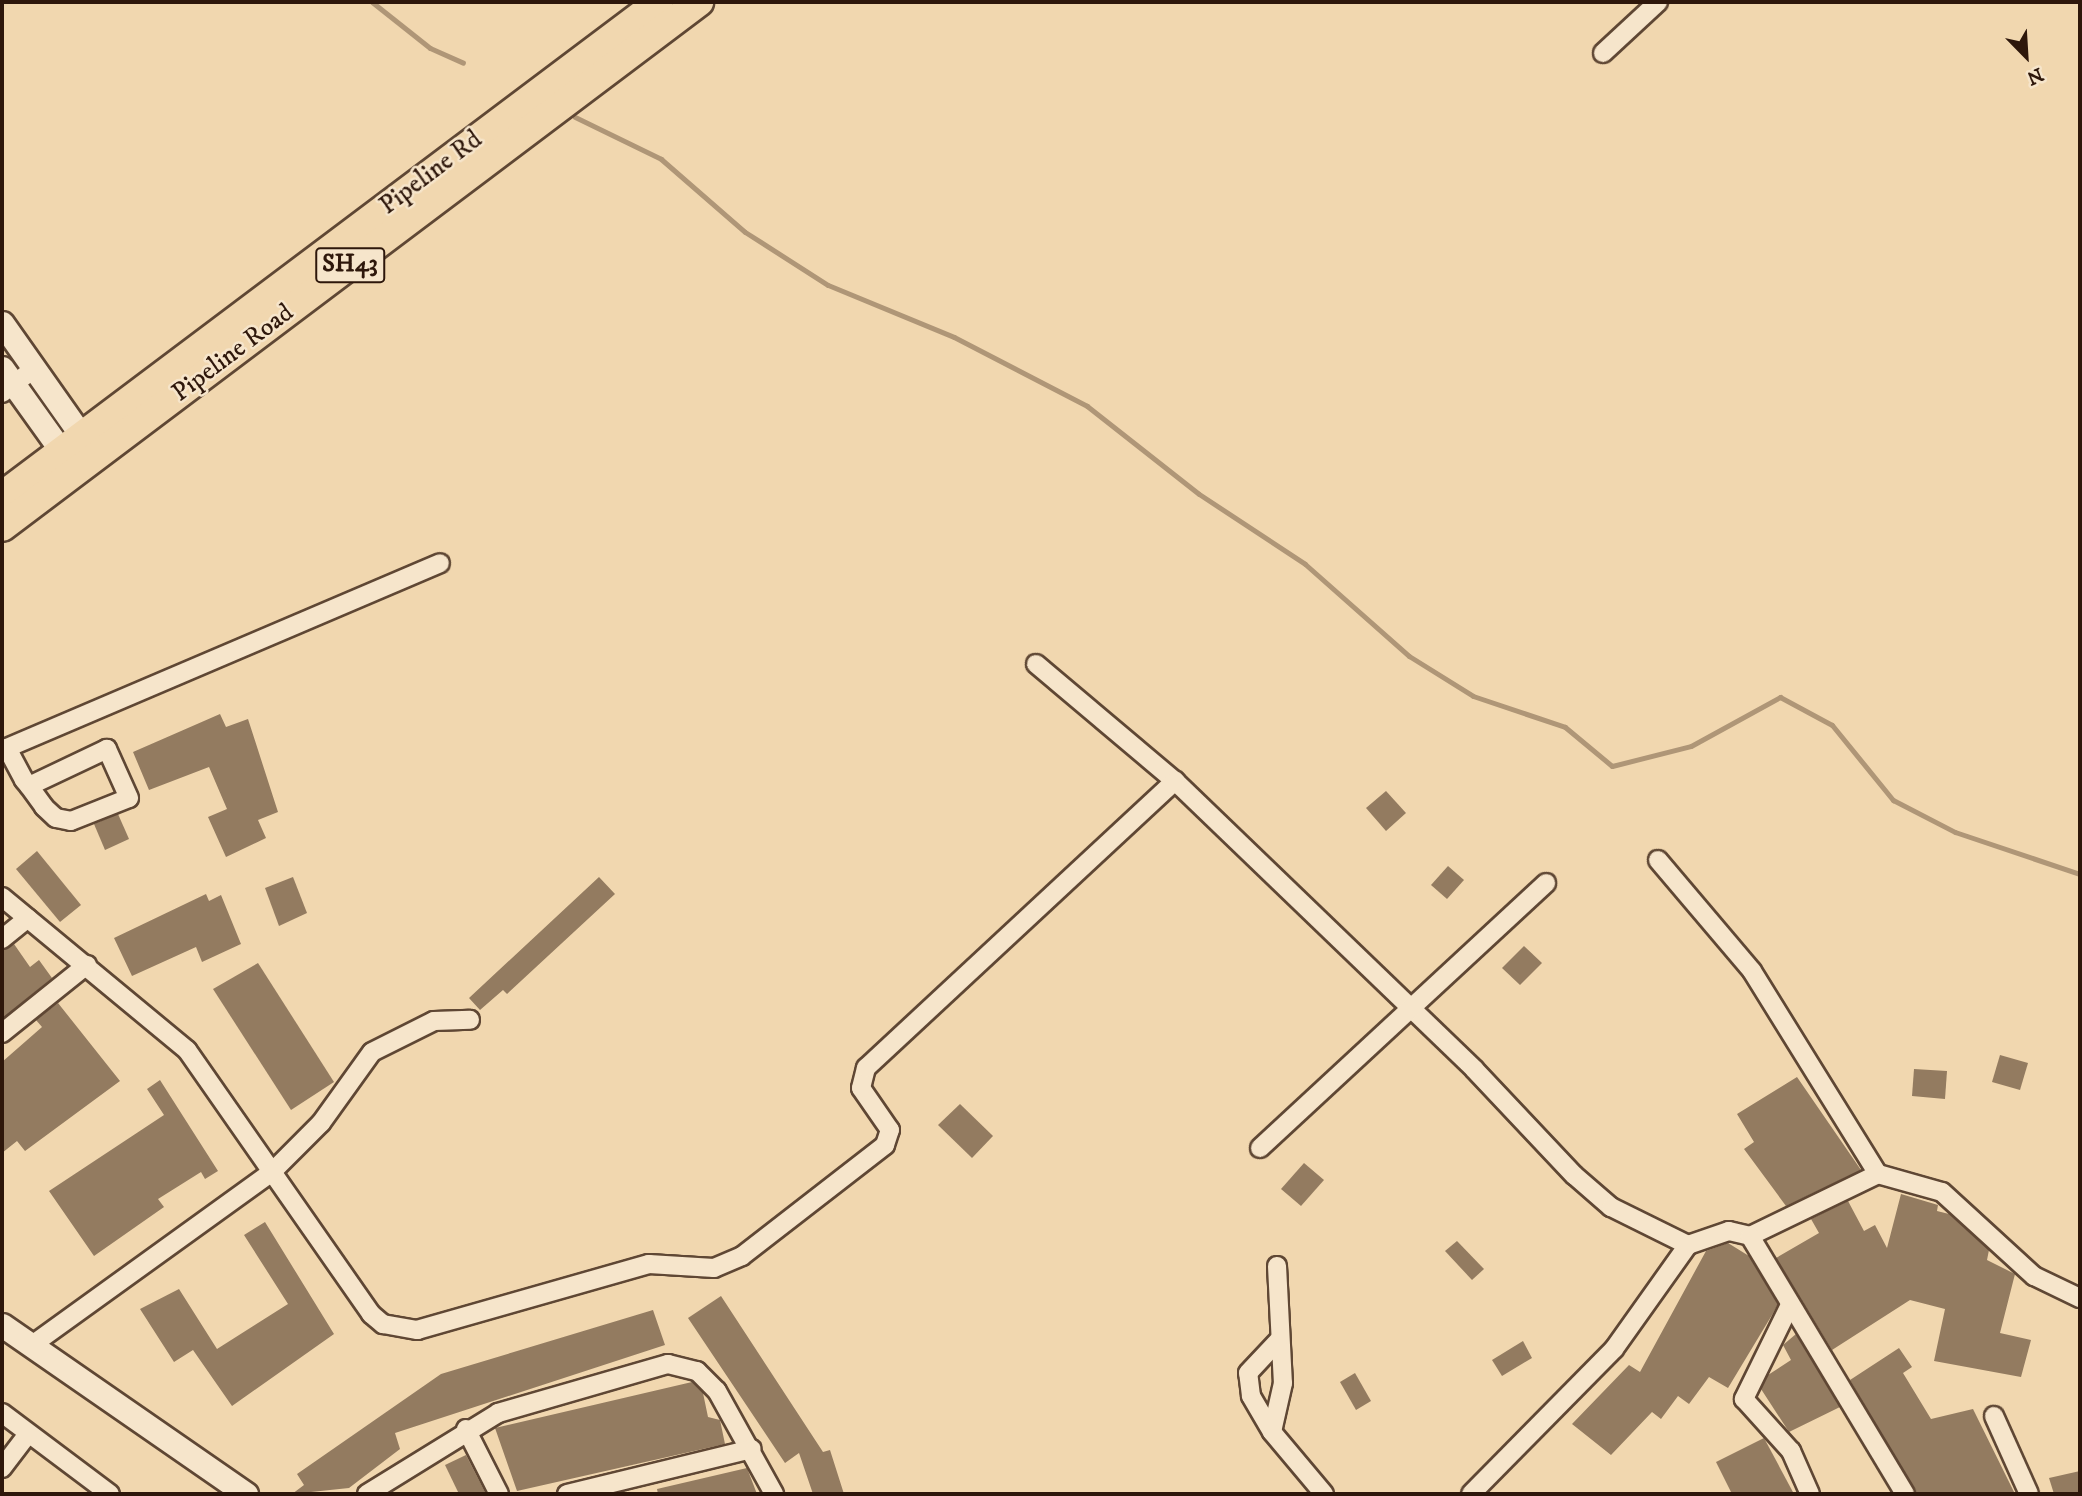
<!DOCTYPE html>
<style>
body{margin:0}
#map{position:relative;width:2082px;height:1496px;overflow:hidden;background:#f1d7af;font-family:"IM FELL DW Pica",serif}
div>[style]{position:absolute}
.stream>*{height:5px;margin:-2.5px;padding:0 2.5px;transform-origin:2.5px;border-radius:2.5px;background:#af9677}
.building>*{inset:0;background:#937b60}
.roads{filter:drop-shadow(2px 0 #5f4734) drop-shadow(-2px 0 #5f4734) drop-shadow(0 2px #5f4734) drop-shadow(0 -2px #5f4734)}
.minor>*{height:18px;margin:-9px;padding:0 9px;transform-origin:9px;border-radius:9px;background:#f6e5cb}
.tertiary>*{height:23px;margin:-11.5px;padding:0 11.5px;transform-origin:11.5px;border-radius:11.5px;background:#f6e5cb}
.primary>*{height:28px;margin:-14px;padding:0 14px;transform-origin:14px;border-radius:14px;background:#f1d7af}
span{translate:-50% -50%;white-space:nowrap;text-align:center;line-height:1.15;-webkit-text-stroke:5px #f6e5cb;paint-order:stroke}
.shield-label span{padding:2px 5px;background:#f6e5cb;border:2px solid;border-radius:5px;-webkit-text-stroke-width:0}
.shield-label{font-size:24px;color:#2e170b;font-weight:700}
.street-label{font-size:26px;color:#2e170b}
.frame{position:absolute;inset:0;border:4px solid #2e170b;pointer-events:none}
.north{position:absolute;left:1991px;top:21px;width:70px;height:70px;-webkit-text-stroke:5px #f6e5cb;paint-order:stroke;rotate:156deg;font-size:19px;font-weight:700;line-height:28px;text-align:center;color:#2e170b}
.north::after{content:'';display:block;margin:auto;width:24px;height:32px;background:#2e170b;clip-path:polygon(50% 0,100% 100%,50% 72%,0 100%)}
</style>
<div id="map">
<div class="stream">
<i style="left:372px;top:2px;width:74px;rotate:38.4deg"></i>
<i style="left:430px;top:48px;width:36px;rotate:24deg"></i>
<i style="left:575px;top:117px;width:96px;rotate:26deg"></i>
<i style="left:661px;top:159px;width:111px;rotate:41deg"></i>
<i style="left:745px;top:232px;width:98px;rotate:32.6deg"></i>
<i style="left:828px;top:285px;width:136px;rotate:22.4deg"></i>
<i style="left:954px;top:337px;width:150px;rotate:27.4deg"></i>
<i style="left:1087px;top:406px;width:142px;rotate:38.2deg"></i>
<i style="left:1199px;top:494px;width:127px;rotate:33.4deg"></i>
<i style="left:1305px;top:564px;width:139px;rotate:41.5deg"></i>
<i style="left:1409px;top:656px;width:75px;rotate:32deg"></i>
<i style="left:1473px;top:696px;width:97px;rotate:18.6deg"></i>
<i style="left:1565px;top:727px;width:61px;rotate:39.7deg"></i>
<i style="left:1612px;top:766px;width:81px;rotate:-14.2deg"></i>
<i style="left:1691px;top:746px;width:102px;rotate:-28.8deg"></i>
<i style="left:1780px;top:697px;width:59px;rotate:28.3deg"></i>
<i style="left:1832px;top:725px;width:97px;rotate:50.9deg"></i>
<i style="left:1893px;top:800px;width:70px;rotate:27.3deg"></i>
<i style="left:1955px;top:832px;width:132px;rotate:18.6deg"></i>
</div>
<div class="building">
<i style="clip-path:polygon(220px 714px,226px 727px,248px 719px,278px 812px,258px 820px,266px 838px,226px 857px,208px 817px,227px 809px,209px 767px,149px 790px,133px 752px)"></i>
<i style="clip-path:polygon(1386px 791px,1406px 813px,1386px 831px,1366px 808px)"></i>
<i style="clip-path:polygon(118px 814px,129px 839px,105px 850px,94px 824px)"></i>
<i style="clip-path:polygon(37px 851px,81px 905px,60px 922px,16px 869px)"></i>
<i style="clip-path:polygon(1448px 866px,1464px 880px,1447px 899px,1431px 885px)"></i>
<i style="clip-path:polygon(293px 877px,307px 913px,279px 926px,265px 888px)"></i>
<i style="clip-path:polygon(599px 877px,615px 894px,507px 994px,503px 990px,480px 1010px,469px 998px)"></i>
<i style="clip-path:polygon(206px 894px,209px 901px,221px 895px,241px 944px,202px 962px,196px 947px,132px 976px,114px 938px)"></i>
<i style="clip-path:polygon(14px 944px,30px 967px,39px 960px,52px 978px,2px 1019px,2px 950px)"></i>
<i style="clip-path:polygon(1524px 946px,1542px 963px,1520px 985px,1502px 968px)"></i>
<i style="clip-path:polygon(258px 963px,334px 1082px,291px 1110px,213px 989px)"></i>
<i style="clip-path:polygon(58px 1003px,120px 1081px,25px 1151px,17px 1141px,2px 1153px,2px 1062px,42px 1027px,36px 1020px)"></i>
<i style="clip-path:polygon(2000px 1055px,2028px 1063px,2020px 1090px,1992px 1082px)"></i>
<i style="clip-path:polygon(1914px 1069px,1947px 1071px,1945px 1099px,1912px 1096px)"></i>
<i style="clip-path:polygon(1797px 1077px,1861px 1170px,1786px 1206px,1744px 1149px,1754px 1142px,1737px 1114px)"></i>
<i style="clip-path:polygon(160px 1080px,218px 1171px,205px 1179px,201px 1172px,158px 1199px,164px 1207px,94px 1256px,49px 1191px,164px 1115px,147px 1089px)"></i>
<i style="clip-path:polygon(960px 1104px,993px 1136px,972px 1158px,938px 1125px)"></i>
<i style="clip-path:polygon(1304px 1163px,1324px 1180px,1301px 1206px,1281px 1189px)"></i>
<i style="clip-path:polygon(1901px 1194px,1938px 1205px,1937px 1211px,1949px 1214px,1989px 1250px,1987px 1260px,2015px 1274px,2000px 1333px,2031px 1340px,2021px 1377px,1934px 1361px,1945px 1309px,1910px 1300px,1832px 1350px,1776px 1258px,1819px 1233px,1811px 1219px,1848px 1201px,1864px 1231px,1875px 1225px,1887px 1248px)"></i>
<i style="clip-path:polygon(265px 1222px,334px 1334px,232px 1406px,193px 1350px,174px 1362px,140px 1309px,179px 1289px,217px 1349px,288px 1304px,244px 1235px)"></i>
<i style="clip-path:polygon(1457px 1241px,1484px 1269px,1472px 1280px,1445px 1251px)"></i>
<i style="clip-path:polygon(1728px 1243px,1749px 1256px,1778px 1304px,1772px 1315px,1728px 1388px,1709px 1377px,1689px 1404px,1678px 1396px,1661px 1419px,1652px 1412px,1611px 1455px,1572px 1424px,1629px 1365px,1640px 1372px,1706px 1251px)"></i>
<i style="clip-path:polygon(721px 1296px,823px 1452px,830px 1450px,844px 1494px,813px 1494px,799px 1453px,785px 1463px,688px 1318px)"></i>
<i style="clip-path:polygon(653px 1310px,665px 1345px,395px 1433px,400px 1449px,349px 1488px,292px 1494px,304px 1485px,297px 1474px,441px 1374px)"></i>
<i style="clip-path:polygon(1796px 1334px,1840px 1407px,1789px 1432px,1761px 1389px,1768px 1375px,1791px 1360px,1783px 1345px)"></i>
<i style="clip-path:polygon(1523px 1341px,1532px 1358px,1502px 1376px,1492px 1360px)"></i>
<i style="clip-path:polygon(1899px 1348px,1912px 1367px,1903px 1373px,1931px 1419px,1973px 1409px,2015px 1494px,1916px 1494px,1850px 1380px)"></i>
<i style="clip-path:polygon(1355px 1373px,1371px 1401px,1356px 1410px,1340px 1382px)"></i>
<i style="clip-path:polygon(692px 1382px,703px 1393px,708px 1417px,720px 1420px,725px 1444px,517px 1491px,495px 1428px)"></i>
<i style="clip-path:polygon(1764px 1438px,1794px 1494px,1732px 1494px,1716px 1462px)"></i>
<i style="clip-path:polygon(466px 1455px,486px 1494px,459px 1494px,445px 1465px)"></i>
<i style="clip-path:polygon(747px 1468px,757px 1494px,658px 1494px,657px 1489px)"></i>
<i style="clip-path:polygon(2080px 1471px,2080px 1494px,2054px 1494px,2049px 1478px)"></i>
</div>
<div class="roads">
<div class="minor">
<i style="left:1603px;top:53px;width:75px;rotate:-42.8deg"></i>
<i style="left:2px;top:393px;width:41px;rotate:-37.1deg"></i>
<i style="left:1036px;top:664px;width:182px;rotate:40.1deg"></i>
<i style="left:1175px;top:781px;width:415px;rotate:43.9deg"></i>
<i style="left:1474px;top:1069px;width:146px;rotate:46.7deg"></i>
<i style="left:1574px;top:1175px;width:49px;rotate:40.9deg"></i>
<i style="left:1611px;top:1207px;width:86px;rotate:26.3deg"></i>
<i style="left:7px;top:748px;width:36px;rotate:62deg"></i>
<i style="left:24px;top:780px;width:8px;rotate:50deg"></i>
<i style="left:29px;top:786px;width:26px;rotate:54deg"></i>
<i style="left:44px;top:807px;width:16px;rotate:43deg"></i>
<i style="left:56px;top:818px;width:15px;rotate:11deg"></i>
<i style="left:71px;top:821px;width:62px;rotate:-21.6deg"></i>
<i style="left:129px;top:798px;width:54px;rotate:-114.2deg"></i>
<i style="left:107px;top:749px;width:86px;rotate:154.6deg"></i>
<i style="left:2px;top:750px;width:476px;rotate:-23.1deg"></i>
<i style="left:1658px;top:860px;width:145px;rotate:49.7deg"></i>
<i style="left:1752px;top:971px;width:239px;rotate:58.2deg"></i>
<i style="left:2px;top:897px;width:240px;rotate:39.6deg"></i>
<i style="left:187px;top:1050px;width:322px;rotate:55.1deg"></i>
<i style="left:371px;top:1314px;width:16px;rotate:40deg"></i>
<i style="left:383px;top:1324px;width:35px;rotate:10deg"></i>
<i style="left:417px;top:1330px;width:241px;rotate:-15.9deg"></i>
<i style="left:649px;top:1264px;width:65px;rotate:3.5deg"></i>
<i style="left:714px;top:1268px;width:30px;rotate:-23deg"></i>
<i style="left:742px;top:1256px;width:181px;rotate:-37.8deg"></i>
<i style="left:885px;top:1145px;width:16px;rotate:-72deg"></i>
<i style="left:890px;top:1130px;width:51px;rotate:-124.6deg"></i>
<i style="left:861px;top:1088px;width:21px;rotate:-76deg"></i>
<i style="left:866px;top:1068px;width:422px;rotate:-42.9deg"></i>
<i style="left:2px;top:939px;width:33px;rotate:-39deg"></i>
<i style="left:2px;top:1033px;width:109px;rotate:-38.7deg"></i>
<i style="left:1260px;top:1148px;width:390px;rotate:-42.8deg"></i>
<i style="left:1750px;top:1236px;width:142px;rotate:-25.8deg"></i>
<i style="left:1878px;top:1174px;width:66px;rotate:15.7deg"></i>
<i style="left:1942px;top:1192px;width:125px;rotate:42.4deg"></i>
<i style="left:2034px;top:1276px;width:51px;rotate:25.6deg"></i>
<i style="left:1277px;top:1266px;width:117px;rotate:87.1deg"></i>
<i style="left:1283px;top:1383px;width:50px;rotate:102.7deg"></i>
<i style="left:1272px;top:1432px;width:81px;rotate:50deg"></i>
<i style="left:1790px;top:1305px;width:105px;rotate:116.1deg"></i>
<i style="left:1744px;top:1399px;width:70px;rotate:47.9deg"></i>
<i style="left:1791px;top:1451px;width:47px;rotate:66.2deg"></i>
<i style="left:32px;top:1345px;width:296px;rotate:-35.8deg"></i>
<i style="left:272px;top:1172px;width:69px;rotate:-45deg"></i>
<i style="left:321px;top:1123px;width:87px;rotate:-54.3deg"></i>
<i style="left:372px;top:1052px;width:69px;rotate:-26.6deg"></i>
<i style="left:434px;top:1021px;width:36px;rotate:-2deg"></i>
<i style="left:2px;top:1413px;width:135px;rotate:36.9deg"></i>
<i style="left:1994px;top:1416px;width:85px;rotate:65.8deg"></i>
<i style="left:466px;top:1429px;width:73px;rotate:63.1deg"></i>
<i style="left:1272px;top:1432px;width:42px;rotate:-120.3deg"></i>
<i style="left:1251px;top:1396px;width:23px;rotate:-97deg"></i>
<i style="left:1248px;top:1373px;width:44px;rotate:-46.8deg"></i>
<i style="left:2px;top:1468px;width:43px;rotate:-52.6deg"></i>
<i style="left:367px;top:1494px;width:154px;rotate:-31.7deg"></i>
<i style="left:498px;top:1413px;width:177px;rotate:-16.1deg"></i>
<i style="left:668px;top:1364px;width:30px;rotate:14deg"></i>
<i style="left:697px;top:1371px;width:28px;rotate:45deg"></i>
<i style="left:717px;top:1391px;width:118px;rotate:61deg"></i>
<i style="left:567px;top:1494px;width:190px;rotate:-13.7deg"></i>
<i style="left:1471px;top:1494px;width:204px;rotate:-45.4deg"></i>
<i style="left:1614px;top:1349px;width:128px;rotate:-54.6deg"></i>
<i style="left:1688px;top:1245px;width:43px;rotate:-18.9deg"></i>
<i style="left:1729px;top:1231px;width:22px;rotate:13deg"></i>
<i style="left:1750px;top:1236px;width:301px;rotate:59deg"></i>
</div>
<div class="tertiary">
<i style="left:2px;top:323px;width:154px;rotate:54.8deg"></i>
<i style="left:2px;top:368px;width:117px;rotate:54.4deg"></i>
<i style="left:2px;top:1325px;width:297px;rotate:34.7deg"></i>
</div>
<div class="primary">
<i style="left:2px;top:496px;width:822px;rotate:-36.94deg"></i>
<i style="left:2px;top:527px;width:873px;rotate:-36.99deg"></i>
</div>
</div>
<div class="shield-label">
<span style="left:350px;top:265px">SH43</span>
</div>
<div class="street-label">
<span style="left:431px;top:173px;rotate:-37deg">Pipeline Rd</span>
<span style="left:233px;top:353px;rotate:-37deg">Pipeline Road</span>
</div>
<div class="frame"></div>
<div class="north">N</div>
</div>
